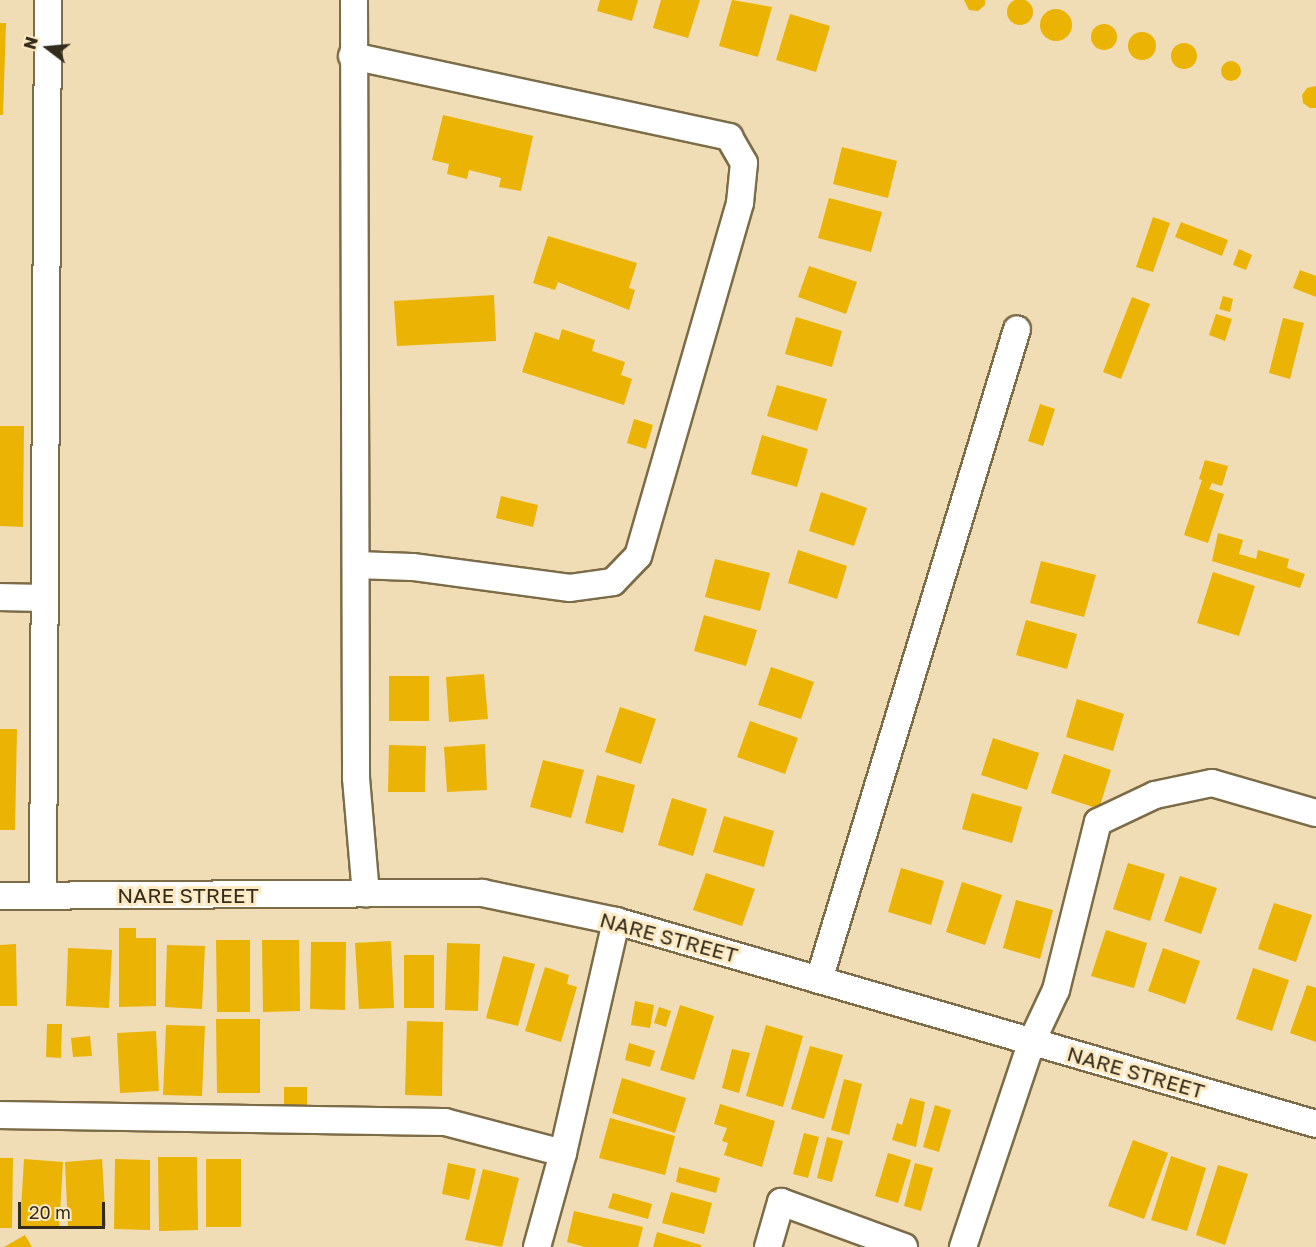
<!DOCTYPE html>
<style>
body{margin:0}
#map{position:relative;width:1316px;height:1247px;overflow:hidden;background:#f0ddb5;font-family:"Golos Text",sans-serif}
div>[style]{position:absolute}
.building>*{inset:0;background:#ebb303}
.round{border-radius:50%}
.roads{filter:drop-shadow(2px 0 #7c6c48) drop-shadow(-2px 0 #7c6c48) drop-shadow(0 2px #7c6c48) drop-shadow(0 -2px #7c6c48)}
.street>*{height:26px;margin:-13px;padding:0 13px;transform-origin:13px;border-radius:13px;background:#fff}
span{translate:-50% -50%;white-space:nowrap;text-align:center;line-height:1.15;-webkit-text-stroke:6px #fdeac2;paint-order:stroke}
.street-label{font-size:21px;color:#332c1c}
.north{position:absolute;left:18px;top:18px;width:60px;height:60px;-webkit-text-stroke:4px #fdeac2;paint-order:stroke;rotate:286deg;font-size:16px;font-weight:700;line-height:24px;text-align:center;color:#332c1c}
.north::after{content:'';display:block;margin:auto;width:21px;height:27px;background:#332c1c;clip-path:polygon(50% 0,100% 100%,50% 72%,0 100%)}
.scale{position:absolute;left:18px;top:1202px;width:87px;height:27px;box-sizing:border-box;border:3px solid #332c1c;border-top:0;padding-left:8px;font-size:18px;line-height:21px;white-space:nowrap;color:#332c1c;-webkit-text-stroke:4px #fdeac2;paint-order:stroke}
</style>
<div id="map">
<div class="building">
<i class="round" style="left:1007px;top:-1px;width:26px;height:26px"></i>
<i style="clip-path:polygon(600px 0,638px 0,632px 21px,597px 11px)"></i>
<i style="clip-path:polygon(661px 0,700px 0,688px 38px,653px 28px)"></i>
<i style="clip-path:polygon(732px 0,772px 7px,758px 57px,719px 46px)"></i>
<i style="clip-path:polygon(964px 0,985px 0,985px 5px,978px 11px,969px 10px)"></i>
<i class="round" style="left:1040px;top:9px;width:32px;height:32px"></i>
<i style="clip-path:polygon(790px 14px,830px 26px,816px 72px,776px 60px)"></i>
<i style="clip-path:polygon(0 23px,6px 23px,3px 115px,0 115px)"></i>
<i class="round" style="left:1091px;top:24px;width:26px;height:26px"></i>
<i class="round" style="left:1128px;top:32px;width:28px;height:28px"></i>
<i class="round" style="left:1171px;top:43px;width:26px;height:26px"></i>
<i class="round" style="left:1221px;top:61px;width:20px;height:20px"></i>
<i style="clip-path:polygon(1316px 86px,1316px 108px,1310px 108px,1303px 103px,1302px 95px,1307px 88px)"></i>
<i style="clip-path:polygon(443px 115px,533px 136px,521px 191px,499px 187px,501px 178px,469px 170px,467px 179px,447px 174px,449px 164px,432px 160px)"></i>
<i style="clip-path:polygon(842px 147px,897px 161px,888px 198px,833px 184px)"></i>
<i style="clip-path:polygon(829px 198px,882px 212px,871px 252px,818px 238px)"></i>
<i style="clip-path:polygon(1153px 217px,1170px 223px,1153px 272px,1136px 267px)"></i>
<i style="clip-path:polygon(1181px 222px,1228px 240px,1222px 256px,1175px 237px)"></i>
<i style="clip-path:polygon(548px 236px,637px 263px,629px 288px,635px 290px,629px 310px,558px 282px,555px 290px,533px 283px)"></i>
<i style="clip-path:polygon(1239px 249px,1252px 255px,1246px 270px,1233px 265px)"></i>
<i style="clip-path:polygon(809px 266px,857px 282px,846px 314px,798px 297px)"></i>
<i style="clip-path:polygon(1300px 270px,1316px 276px,1316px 297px,1293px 288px)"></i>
<i style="clip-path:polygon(494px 295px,496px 341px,397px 346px,394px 301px)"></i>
<i style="clip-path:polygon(1223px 296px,1233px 299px,1230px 312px,1219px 309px)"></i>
<i style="clip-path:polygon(1132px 297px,1150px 304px,1121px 379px,1103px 372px)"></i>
<i style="clip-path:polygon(1216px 314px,1232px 319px,1225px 341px,1209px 335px)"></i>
<i style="clip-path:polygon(796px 317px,842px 331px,832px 367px,785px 354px)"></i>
<i style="clip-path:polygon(1283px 318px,1304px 323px,1290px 379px,1269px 373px)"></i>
<i style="clip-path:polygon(562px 329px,595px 340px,592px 351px,625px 362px,621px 375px,632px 379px,624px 405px,522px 372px,535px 332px,559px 340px)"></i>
<i style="clip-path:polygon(777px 385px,827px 399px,817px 431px,767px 416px)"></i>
<i style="clip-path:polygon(1040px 404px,1055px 409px,1043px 446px,1028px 441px)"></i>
<i style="clip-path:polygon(634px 419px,653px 425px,646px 449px,627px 443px)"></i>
<i style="clip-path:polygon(0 426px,24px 426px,23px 527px,0 526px)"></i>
<i style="clip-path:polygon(762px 435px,808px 449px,797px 487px,751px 474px)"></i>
<i style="clip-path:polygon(1205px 460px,1228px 466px,1222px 486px,1212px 483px,1209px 489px,1224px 494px,1208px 543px,1184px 535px,1202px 480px,1199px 479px)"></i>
<i style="clip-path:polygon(821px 492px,867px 508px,854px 546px,809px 531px)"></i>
<i style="clip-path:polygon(501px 496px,538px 505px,533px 527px,496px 518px)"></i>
<i style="clip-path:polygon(1218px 533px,1243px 540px,1239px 554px,1256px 559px,1258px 550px,1289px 559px,1287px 568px,1305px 574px,1300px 588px,1212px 561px)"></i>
<i style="clip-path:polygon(798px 550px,847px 566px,837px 599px,788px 583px)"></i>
<i style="clip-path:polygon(715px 559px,770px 573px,760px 611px,705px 597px)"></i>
<i style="clip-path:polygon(1041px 561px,1096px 575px,1084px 617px,1030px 603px)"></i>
<i style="clip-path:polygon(1213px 572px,1255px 586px,1239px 636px,1197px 623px)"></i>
<i style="clip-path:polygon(704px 615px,757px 630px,746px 666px,694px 651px)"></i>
<i style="clip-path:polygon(1026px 620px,1077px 634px,1067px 669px,1016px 655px)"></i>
<i style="clip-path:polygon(771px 667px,814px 682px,801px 719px,758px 705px)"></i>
<i style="clip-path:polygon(484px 674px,488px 719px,449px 722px,446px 677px)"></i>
<i style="clip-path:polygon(389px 676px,429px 676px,429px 721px,389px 721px)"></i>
<i style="clip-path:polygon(1077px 699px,1124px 714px,1113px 751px,1066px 737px)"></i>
<i style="clip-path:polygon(620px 707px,656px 719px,641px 764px,605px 752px)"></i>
<i style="clip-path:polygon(750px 721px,798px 738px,785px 774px,737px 757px)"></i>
<i style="clip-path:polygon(0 729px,17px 729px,15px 830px,0 830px)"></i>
<i style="clip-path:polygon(993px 738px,1039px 753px,1027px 790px,981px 775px)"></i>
<i style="clip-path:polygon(485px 744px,487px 790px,447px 792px,444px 747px)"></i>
<i style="clip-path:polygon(389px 745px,426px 746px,425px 792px,388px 792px)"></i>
<i style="clip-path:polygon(1064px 754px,1111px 770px,1099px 809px,1051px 793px)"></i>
<i style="clip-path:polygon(543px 760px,584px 770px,571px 818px,530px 807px)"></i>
<i style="clip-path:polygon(597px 775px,635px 785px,623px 833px,585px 823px)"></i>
<i style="clip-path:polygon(972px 793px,1022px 807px,1012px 843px,962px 829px)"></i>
<i style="clip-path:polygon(672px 798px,707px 809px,693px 856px,658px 845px)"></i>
<i style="clip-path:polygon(724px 816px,774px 831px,764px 867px,713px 852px)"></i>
<i style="clip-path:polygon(1128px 863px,1165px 874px,1150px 921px,1113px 909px)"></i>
<i style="clip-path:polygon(901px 868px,944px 881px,931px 925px,888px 912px)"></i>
<i style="clip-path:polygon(706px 873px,755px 889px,742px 926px,693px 910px)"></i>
<i style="clip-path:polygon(1180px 876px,1217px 888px,1201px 934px,1164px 921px)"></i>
<i style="clip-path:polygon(962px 882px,1002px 895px,985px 945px,946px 932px)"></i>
<i style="clip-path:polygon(1016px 900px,1053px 910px,1040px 959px,1003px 948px)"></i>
<i style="clip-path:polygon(1274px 903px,1312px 915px,1296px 962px,1258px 949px)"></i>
<i style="clip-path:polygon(119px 928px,136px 928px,136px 938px,156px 938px,156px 1006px,119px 1007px)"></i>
<i style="clip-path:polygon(1106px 930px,1147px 943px,1134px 988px,1091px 976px)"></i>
<i style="clip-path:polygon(216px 940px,250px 940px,250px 1012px,217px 1012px)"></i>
<i style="clip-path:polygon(262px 940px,299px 940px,300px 1011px,263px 1012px)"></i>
<i style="clip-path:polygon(391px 941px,394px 1008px,359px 1009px,355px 943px)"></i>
<i style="clip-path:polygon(311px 942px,346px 942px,345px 1010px,310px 1009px)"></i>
<i style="clip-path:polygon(447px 943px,480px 944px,478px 1011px,445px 1010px)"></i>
<i style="clip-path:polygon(16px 944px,17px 1006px,0 1006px,0 945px)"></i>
<i style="clip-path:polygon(167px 945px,205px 946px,202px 1009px,165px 1007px)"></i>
<i style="clip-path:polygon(68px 948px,112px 950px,109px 1008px,66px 1006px)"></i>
<i style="clip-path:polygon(1163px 948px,1200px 961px,1185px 1004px,1148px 991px)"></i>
<i style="clip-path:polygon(404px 955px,434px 955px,434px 1008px,404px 1008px)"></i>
<i style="clip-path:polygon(503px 956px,535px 964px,518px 1026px,486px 1018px)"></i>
<i style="clip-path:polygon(545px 967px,569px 975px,567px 984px,577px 987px,561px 1042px,525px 1031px)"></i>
<i style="clip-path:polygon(1253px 968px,1289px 980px,1272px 1031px,1236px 1019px)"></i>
<i style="clip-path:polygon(1307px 985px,1316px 988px,1316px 1042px,1290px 1033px)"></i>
<i style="clip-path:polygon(635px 1001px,654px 1005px,650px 1028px,631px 1025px)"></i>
<i style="clip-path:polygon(680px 1005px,714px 1016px,694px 1080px,660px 1070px)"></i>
<i style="clip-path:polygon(659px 1007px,671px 1011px,666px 1027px,654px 1023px)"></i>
<i style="clip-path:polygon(216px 1019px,260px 1019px,260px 1093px,217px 1093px)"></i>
<i style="clip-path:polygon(407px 1021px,443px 1022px,442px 1096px,405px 1095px)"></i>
<i style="clip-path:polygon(47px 1024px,62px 1024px,61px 1058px,46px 1057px)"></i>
<i style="clip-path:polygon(166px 1025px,205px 1026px,202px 1096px,163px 1095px)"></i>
<i style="clip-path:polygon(766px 1025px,803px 1036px,783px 1107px,746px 1096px)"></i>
<i style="clip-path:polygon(156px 1031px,159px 1091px,120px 1093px,117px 1033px)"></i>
<i style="clip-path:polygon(90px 1036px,92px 1056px,73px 1057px,71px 1038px)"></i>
<i style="clip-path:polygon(629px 1043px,655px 1051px,650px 1067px,625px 1060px)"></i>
<i style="clip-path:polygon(810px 1046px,843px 1055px,824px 1119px,791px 1109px)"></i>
<i style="clip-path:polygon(732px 1049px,750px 1053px,739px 1093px,722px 1088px)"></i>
<i style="clip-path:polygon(622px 1078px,686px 1098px,675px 1133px,612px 1113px)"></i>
<i style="clip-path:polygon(844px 1079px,862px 1084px,849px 1135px,831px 1130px)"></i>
<i style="clip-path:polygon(284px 1087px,307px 1087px,307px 1110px,284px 1110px)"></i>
<i style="clip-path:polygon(910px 1098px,925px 1102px,916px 1147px,892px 1140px,897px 1123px,902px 1125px)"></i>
<i style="clip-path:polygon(720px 1104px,775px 1121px,762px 1167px,724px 1155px,728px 1143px,722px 1141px,727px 1128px,714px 1124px)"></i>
<i style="clip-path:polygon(935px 1105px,951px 1110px,939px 1152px,923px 1147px)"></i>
<i style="clip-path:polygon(610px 1118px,675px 1136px,665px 1175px,599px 1158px)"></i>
<i style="clip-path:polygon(804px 1133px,819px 1137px,808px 1178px,793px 1174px)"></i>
<i style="clip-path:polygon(827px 1137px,843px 1141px,832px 1182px,817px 1178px)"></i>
<i style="clip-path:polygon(1133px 1140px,1168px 1153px,1144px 1219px,1108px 1206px)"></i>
<i style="clip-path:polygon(888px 1153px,911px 1160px,898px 1203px,875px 1196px)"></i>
<i style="clip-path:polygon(1171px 1156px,1206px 1168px,1187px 1231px,1151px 1220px)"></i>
<i style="clip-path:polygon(158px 1157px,197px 1157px,198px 1230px,159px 1231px)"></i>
<i style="clip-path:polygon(0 1158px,13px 1158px,12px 1228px,0 1228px)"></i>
<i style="clip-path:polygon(24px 1159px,63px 1162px,59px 1229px,20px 1227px)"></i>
<i style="clip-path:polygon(102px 1159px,106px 1226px,68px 1227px,65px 1162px)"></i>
<i style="clip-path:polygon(115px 1159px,150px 1160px,150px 1230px,114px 1229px)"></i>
<i style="clip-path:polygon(206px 1159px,241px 1159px,241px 1227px,206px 1227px)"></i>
<i style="clip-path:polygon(448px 1163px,476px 1169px,469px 1200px,442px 1194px)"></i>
<i style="clip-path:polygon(915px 1163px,933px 1168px,921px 1211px,904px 1206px)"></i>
<i style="clip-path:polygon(1218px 1165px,1248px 1174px,1225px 1245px,1196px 1235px)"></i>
<i style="clip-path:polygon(679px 1167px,720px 1178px,716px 1193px,676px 1182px)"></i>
<i style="clip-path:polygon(483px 1169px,519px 1178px,502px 1247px,465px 1240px)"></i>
<i style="clip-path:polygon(671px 1192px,712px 1203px,704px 1234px,662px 1223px)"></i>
<i style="clip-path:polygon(613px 1193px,652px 1204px,648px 1219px,608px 1208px)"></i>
<i style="clip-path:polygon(574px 1211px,643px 1227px,638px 1247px,585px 1247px,567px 1242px)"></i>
<i style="clip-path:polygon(657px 1232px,701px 1245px,701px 1247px,653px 1247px)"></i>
<i style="clip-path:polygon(25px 1235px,32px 1247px,4px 1247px)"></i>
</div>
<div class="roads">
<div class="street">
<i style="left:354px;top:0;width:778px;rotate:89.85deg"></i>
<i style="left:356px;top:778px;width:116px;rotate:85.1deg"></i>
<i style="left:352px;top:56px;width:386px;rotate:12.1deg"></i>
<i style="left:729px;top:137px;width:30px;rotate:60deg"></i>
<i style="left:744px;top:163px;width:40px;rotate:95.7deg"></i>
<i style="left:740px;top:203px;width:367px;rotate:106.1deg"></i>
<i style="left:638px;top:556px;width:36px;rotate:134deg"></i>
<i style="left:613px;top:582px;width:43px;rotate:172.1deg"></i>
<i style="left:570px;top:588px;width:159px;rotate:-172.4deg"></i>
<i style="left:412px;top:567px;width:56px;rotate:-178deg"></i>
<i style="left:0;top:597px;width:43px;rotate:1.3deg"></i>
<i style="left:0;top:896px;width:482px;rotate:-0.4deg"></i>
<i style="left:482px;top:893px;width:137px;rotate:11.8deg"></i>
<i style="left:616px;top:921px;width:729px;rotate:16.17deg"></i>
<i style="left:43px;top:896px;width:896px;rotate:-89.68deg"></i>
<i style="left:819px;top:980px;width:680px;rotate:-73.08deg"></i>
<i style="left:0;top:1115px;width:445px;rotate:0.9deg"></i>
<i style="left:445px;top:1122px;width:122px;rotate:14.7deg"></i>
<i style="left:537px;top:1247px;width:98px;rotate:-74.5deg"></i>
<i style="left:563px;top:1153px;width:238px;rotate:-77.1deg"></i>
<i style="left:768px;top:1247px;width:47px;rotate:-73.9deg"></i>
<i style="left:781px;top:1202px;width:131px;rotate:20.1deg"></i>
<i style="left:963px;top:1247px;width:217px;rotate:-71.5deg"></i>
<i style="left:1032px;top:1041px;width:56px;rotate:-64.8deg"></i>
<i style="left:1056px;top:990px;width:173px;rotate:-76deg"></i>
<i style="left:1098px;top:822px;width:63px;rotate:-25.3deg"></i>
<i style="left:1155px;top:795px;width:58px;rotate:-11.9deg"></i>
<i style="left:1212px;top:783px;width:108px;rotate:16.1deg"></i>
</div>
</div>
<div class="street-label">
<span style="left:188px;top:895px">NARE STREET</span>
<span style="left:669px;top:937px;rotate:15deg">NARE STREET</span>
<span style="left:1136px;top:1072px;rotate:16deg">NARE STREET</span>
</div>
<div class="north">N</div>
<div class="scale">20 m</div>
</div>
